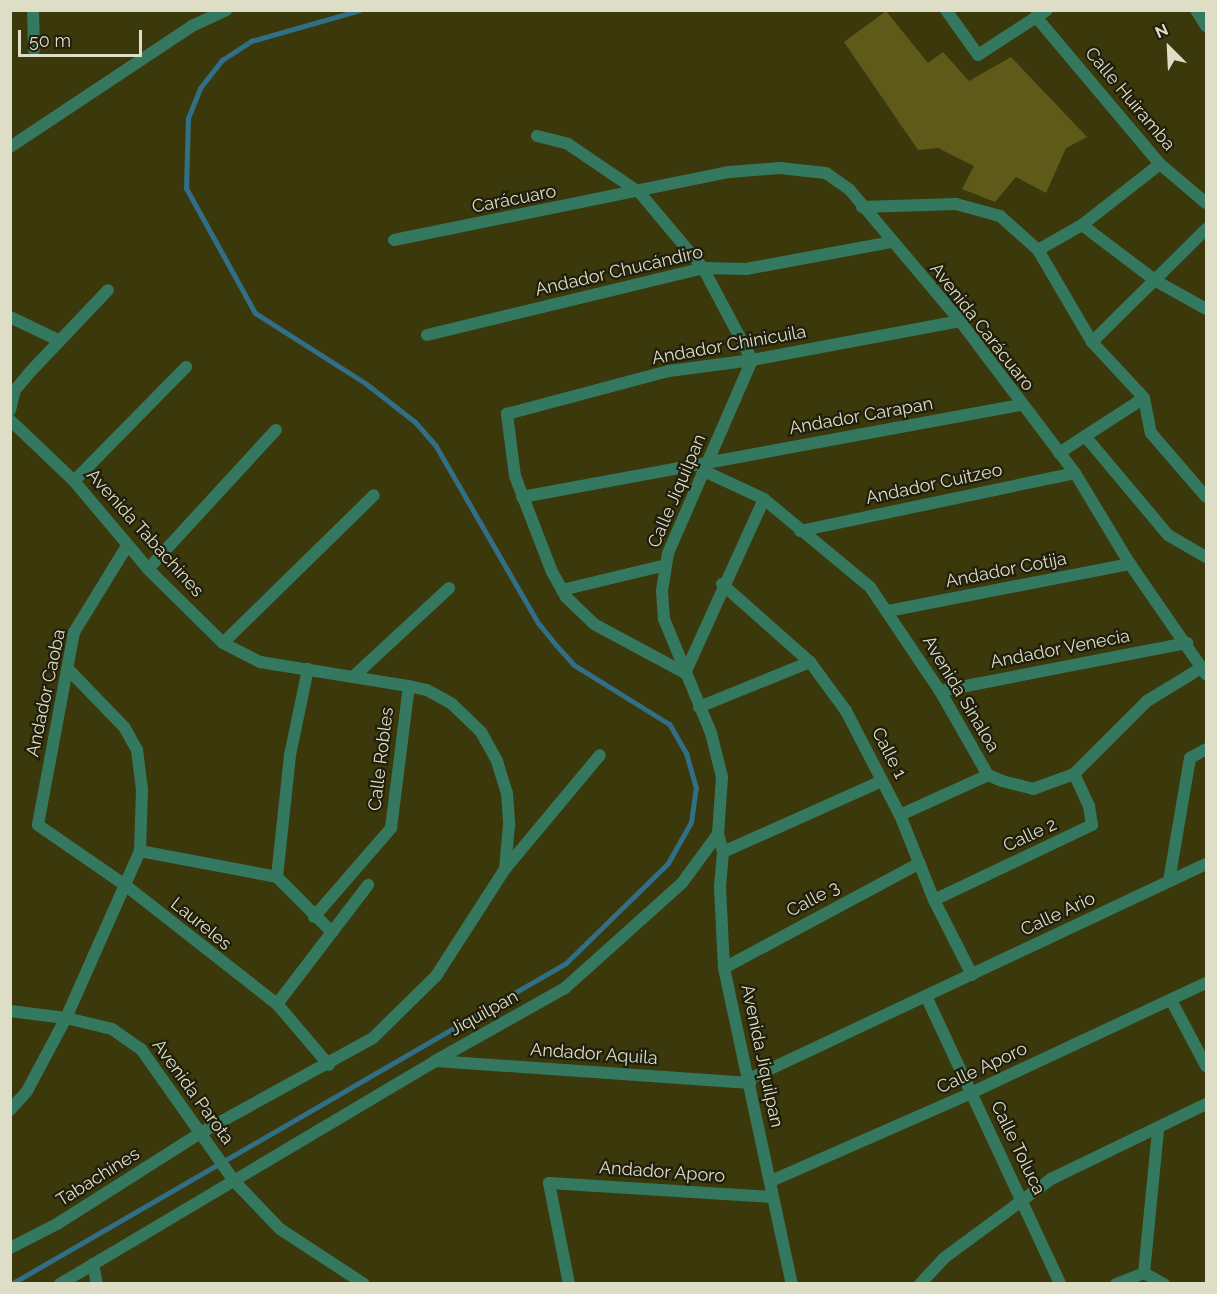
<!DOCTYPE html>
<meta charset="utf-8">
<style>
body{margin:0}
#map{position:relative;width:1217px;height:1294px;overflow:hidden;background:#3b380b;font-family:Raleway,sans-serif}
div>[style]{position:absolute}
.green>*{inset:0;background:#5f5a19}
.stream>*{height:5px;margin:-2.5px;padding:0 2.5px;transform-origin:2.5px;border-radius:2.5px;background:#306f86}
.minor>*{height:12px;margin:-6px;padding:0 6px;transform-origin:6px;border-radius:6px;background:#34795f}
.tertiary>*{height:12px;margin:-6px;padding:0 6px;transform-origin:6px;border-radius:6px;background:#34795f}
span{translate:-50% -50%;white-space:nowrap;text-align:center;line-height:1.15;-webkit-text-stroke:4.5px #201f0d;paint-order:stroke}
.street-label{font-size:18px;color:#deddc6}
.frame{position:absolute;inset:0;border:12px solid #deddc6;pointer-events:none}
.north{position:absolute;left:1139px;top:18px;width:60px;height:60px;-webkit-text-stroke:4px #201f0d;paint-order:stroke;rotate:336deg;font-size:16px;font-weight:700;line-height:24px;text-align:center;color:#deddc6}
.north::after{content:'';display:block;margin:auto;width:21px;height:27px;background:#deddc6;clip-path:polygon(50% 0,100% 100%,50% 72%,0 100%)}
.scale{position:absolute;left:18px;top:30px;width:124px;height:27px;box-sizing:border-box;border:3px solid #deddc6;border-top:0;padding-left:8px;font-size:18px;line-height:21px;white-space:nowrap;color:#deddc6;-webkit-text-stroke:4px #201f0d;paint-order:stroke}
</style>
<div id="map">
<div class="green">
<i style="clip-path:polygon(886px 11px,928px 63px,943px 52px,969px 81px,1011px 57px,1087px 137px,1066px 148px,1046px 193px,1016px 177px,995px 202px,962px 189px,974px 166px,938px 148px,918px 150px,844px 42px)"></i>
</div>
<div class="stream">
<i style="left:11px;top:1284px;width:641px;rotate:-30.04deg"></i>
<i style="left:566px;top:963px;width:143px;rotate:-44.4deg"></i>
<i style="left:668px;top:863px;width:47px;rotate:-60.7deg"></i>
<i style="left:691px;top:822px;width:34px;rotate:-82deg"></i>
<i style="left:696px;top:788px;width:36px;rotate:-106deg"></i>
<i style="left:686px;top:753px;width:34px;rotate:-120deg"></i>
<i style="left:669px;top:724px;width:112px;rotate:-148.2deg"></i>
<i style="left:574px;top:665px;width:27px;rotate:-132deg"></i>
<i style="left:556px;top:645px;width:28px;rotate:-129deg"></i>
<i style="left:538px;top:623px;width:204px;rotate:-120deg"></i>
<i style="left:436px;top:446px;width:32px;rotate:-131deg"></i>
<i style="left:415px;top:422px;width:63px;rotate:-142deg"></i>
<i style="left:365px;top:383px;width:130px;rotate:-147.5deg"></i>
<i style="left:255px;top:313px;width:143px;rotate:-118.9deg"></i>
<i style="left:186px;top:188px;width:70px;rotate:-88.4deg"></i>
<i style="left:188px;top:118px;width:32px;rotate:-68deg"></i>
<i style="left:200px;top:88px;width:36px;rotate:-52deg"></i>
<i style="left:222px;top:60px;width:35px;rotate:-33deg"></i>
<i style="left:251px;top:41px;width:113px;rotate:-15.9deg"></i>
</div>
<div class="minor">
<i style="left:33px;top:10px;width:40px;rotate:88.6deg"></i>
<i style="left:946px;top:10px;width:55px;rotate:54.6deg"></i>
<i style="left:978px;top:55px;width:82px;rotate:-33.1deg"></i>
<i style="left:1037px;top:10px;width:8px;rotate:90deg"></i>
<i style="left:1037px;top:18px;width:191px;rotate:49.9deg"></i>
<i style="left:1160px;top:164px;width:60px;rotate:40.3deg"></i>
<i style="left:537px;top:136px;width:32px;rotate:14deg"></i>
<i style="left:568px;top:144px;width:87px;rotate:34.2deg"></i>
<i style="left:640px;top:193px;width:98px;rotate:50deg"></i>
<i style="left:703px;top:268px;width:104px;rotate:62deg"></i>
<i style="left:752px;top:360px;width:210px;rotate:113.5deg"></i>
<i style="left:668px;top:553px;width:38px;rotate:99deg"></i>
<i style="left:662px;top:591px;width:28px;rotate:86deg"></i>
<i style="left:664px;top:619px;width:123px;rotate:67.6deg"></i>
<i style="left:711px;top:733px;width:45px;rotate:76deg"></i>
<i style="left:722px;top:777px;width:57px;rotate:94deg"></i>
<i style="left:718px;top:834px;width:19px;rotate:74deg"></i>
<i style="left:723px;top:852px;width:35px;rotate:95deg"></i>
<i style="left:720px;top:887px;width:81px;rotate:87.2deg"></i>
<i style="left:724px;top:968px;width:323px;rotate:77.9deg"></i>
<i style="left:10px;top:147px;width:219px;rotate:-33.6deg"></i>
<i style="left:192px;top:26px;width:38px;rotate:-25deg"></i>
<i style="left:862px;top:207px;width:94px;rotate:-1.8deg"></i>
<i style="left:956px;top:204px;width:46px;rotate:15.3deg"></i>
<i style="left:1000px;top:216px;width:51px;rotate:41.8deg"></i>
<i style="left:1038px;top:250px;width:107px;rotate:59.6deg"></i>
<i style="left:1092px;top:342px;width:76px;rotate:47.1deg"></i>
<i style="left:1144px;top:398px;width:36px;rotate:79deg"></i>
<i style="left:1151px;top:433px;width:84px;rotate:49.3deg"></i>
<i style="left:1082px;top:225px;width:93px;rotate:37.1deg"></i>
<i style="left:1156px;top:281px;width:57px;rotate:29.2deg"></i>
<i style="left:394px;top:240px;width:342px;rotate:-11.5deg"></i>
<i style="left:729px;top:172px;width:51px;rotate:-4.5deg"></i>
<i style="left:780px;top:168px;width:46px;rotate:6.2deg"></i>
<i style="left:826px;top:173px;width:28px;rotate:35deg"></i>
<i style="left:849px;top:189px;width:172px;rotate:49.9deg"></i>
<i style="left:960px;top:321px;width:191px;rotate:52.9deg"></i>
<i style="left:1075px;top:473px;width:106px;rotate:58.9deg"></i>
<i style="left:1130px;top:564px;width:134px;rotate:55.4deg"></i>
<i style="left:1038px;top:250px;width:51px;rotate:-29.6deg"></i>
<i style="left:1082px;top:225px;width:99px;rotate:-38deg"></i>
<i style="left:10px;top:317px;width:55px;rotate:25.6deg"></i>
<i style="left:427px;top:335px;width:284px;rotate:-13.6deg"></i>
<i style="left:703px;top:268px;width:43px;rotate:1.3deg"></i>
<i style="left:746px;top:269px;width:147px;rotate:-10.5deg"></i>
<i style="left:1092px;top:342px;width:161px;rotate:-44.7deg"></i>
<i style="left:10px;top:410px;width:21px;rotate:-76deg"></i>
<i style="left:15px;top:390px;width:23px;rotate:-50deg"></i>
<i style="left:30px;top:372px;width:113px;rotate:-46.4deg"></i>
<i style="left:10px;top:420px;width:88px;rotate:43.6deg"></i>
<i style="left:74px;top:481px;width:115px;rotate:49.9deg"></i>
<i style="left:148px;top:569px;width:105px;rotate:44.6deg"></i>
<i style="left:223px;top:643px;width:42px;rotate:27.2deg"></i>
<i style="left:260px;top:662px;width:151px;rotate:9.2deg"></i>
<i style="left:409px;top:686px;width:18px;rotate:13deg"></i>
<i style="left:427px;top:690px;width:29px;rotate:29deg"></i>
<i style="left:452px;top:704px;width:40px;rotate:44deg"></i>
<i style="left:481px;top:732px;width:33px;rotate:61deg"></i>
<i style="left:497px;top:761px;width:34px;rotate:73deg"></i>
<i style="left:507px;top:793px;width:32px;rotate:86deg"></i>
<i style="left:509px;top:825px;width:44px;rotate:95.2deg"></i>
<i style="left:505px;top:869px;width:127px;rotate:122.8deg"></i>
<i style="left:436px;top:976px;width:88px;rotate:135.5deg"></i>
<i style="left:373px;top:1038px;width:195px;rotate:151.2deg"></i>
<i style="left:202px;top:1132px;width:172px;rotate:147.6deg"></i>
<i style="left:57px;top:1224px;width:53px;rotate:152.9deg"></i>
<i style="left:1085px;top:436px;width:129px;rotate:50deg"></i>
<i style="left:1168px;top:535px;width:44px;rotate:30.1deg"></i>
<i style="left:1059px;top:453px;width:101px;rotate:-32.9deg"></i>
<i style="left:704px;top:471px;width:66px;rotate:25deg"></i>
<i style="left:764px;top:499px;width:138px;rotate:39.7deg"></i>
<i style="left:870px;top:587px;width:125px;rotate:56.1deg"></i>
<i style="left:940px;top:691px;width:97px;rotate:60.3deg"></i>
<i style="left:988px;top:775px;width:15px;rotate:23deg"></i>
<i style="left:1002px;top:781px;width:32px;rotate:14deg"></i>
<i style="left:1033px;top:789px;width:44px;rotate:-20.1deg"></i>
<i style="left:1074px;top:774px;width:103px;rotate:-45deg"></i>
<i style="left:1147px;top:701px;width:66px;rotate:-31.3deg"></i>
<i style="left:74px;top:481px;width:160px;rotate:-45.5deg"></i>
<i style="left:522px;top:497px;width:506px;rotate:-10.47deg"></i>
<i style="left:764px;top:499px;width:191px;rotate:114.4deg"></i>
<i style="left:685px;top:673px;width:103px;rotate:-151.7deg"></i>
<i style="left:594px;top:624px;width:39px;rotate:-136deg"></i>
<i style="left:566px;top:597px;width:29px;rotate:-119deg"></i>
<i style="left:552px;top:572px;width:103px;rotate:-111.1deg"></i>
<i style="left:515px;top:476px;width:63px;rotate:-97.4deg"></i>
<i style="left:507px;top:414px;width:168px;rotate:-14.9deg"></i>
<i style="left:669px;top:371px;width:84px;rotate:-7.5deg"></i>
<i style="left:752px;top:360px;width:212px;rotate:-10.6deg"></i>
<i style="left:800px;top:531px;width:281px;rotate:-11.9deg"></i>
<i style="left:127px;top:546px;width:101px;rotate:121.6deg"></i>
<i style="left:74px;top:632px;width:196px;rotate:100.6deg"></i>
<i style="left:38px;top:825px;width:106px;rotate:34.6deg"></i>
<i style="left:125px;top:885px;width:193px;rotate:38.1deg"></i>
<i style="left:277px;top:1004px;width:80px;rotate:49.6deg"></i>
<i style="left:148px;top:569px;width:189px;rotate:-47.4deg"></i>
<i style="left:722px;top:584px;width:118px;rotate:41.6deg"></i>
<i style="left:810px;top:662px;width:61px;rotate:53.7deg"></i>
<i style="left:846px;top:711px;width:117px;rotate:62.6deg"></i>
<i style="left:900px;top:815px;width:92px;rotate:68.2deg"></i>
<i style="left:934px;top:900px;width:84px;rotate:63.1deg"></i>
<i style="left:562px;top:590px;width:107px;rotate:-13.5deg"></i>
<i style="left:888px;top:611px;width:247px;rotate:-11deg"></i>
<i style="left:223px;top:643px;width:211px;rotate:-44.4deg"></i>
<i style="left:353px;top:677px;width:131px;rotate:-42.8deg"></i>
<i style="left:940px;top:691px;width:252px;rotate:-11deg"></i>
<i style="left:699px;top:707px;width:120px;rotate:-22.1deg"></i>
<i style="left:900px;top:815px;width:97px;rotate:-24.4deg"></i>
<i style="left:140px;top:851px;width:139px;rotate:10.7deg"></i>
<i style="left:277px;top:877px;width:78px;rotate:45deg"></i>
<i style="left:723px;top:852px;width:174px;rotate:-24.1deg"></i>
<i style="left:505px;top:869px;width:148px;rotate:-50.2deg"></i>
<i style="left:277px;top:877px;width:123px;rotate:-83.9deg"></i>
<i style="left:290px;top:755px;width:88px;rotate:-78.2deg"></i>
<i style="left:1169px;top:881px;width:125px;rotate:-80.3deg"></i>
<i style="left:1190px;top:758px;width:18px;rotate:-29deg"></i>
<i style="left:934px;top:900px;width:175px;rotate:-25.4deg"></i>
<i style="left:1092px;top:825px;width:19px;rotate:-99deg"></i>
<i style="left:1089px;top:806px;width:35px;rotate:-115deg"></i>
<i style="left:314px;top:917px;width:118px;rotate:-49.1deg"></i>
<i style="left:391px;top:828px;width:143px;rotate:-82.8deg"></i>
<i style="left:724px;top:968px;width:222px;rotate:-28.2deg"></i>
<i style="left:926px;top:996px;width:318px;rotate:65deg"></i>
<i style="left:1171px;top:1000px;width:75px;rotate:62.1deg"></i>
<i style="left:277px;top:1004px;width:150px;rotate:-52.6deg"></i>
<i style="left:436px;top:1061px;width:315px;rotate:4deg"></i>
<i style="left:749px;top:1079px;width:505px;rotate:-25.2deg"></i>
<i style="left:10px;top:1110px;width:25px;rotate:-48deg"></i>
<i style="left:27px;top:1091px;width:83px;rotate:-61.9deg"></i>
<i style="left:66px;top:1018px;width:183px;rotate:-66.1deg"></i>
<i style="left:140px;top:851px;width:61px;rotate:-88.1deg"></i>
<i style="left:142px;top:790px;width:40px;rotate:-97.1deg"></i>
<i style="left:137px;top:750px;width:26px;rotate:-119deg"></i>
<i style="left:124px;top:727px;width:81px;rotate:-134deg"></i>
<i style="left:771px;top:1181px;width:219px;rotate:-23.7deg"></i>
<i style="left:971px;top:1093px;width:259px;rotate:-25.1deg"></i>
<i style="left:93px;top:1264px;width:20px;rotate:79deg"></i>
<i style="left:1144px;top:1273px;width:23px;rotate:29deg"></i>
<i style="left:60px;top:1284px;width:436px;rotate:-30.7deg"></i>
<i style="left:435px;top:1061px;width:149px;rotate:-29.3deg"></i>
<i style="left:565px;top:988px;width:157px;rotate:-41.9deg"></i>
<i style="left:682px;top:883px;width:61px;rotate:-53.7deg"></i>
<i style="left:569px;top:1284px;width:103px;rotate:-101.2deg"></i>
<i style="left:549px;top:1183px;width:224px;rotate:3.6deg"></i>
<i style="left:920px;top:1284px;width:35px;rotate:-47deg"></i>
<i style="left:944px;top:1258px;width:133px;rotate:-36.4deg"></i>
<i style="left:1051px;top:1179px;width:172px;rotate:-25.8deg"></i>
<i style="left:1116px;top:1284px;width:30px;rotate:-21deg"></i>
<i style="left:1144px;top:1273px;width:144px;rotate:-84.4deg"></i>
</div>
<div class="tertiary">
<i style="left:1196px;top:10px;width:19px;rotate:58deg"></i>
<i style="left:10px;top:1011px;width:56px;rotate:7.1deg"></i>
<i style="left:66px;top:1018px;width:47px;rotate:13.4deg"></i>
<i style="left:112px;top:1029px;width:35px;rotate:35deg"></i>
<i style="left:141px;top:1049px;width:161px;rotate:54.8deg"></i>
<i style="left:234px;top:1181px;width:66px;rotate:46.2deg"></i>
<i style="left:280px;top:1229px;width:100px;rotate:33.2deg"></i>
</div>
<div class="street-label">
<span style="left:1130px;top:99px;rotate:50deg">Calle Huiramba</span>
<span style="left:514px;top:199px;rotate:-11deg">Carácuaro</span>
<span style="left:619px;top:271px;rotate:-13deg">Andador Chucándiro</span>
<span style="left:982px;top:327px;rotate:52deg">Avenida Carácuaro</span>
<span style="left:729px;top:345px;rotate:-10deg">Andador Chinicuila</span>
<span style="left:861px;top:416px;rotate:-10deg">Andador Carapan</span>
<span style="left:934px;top:484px;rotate:-12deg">Andador Cuitzeo</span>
<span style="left:677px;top:491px;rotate:-67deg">Calle Jiquilpan</span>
<span style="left:145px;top:533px;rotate:48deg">Avenida Tabachines</span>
<span style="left:1006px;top:570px;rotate:-11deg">Andador Cotija</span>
<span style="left:1060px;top:649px;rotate:-11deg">Andador Venecia</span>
<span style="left:46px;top:693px;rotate:-78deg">Andador Caoba</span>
<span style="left:961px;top:694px;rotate:59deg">Avenida Sinaloa</span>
<span style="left:889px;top:753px;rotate:63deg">Calle 1</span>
<span style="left:381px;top:759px;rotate:-83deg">Calle Robles</span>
<span style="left:1030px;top:835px;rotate:-25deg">Calle 2</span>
<span style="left:813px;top:899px;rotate:-28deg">Calle 3</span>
<span style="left:1058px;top:914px;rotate:-25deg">Calle Ario</span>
<span style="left:201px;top:924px;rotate:39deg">Laureles</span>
<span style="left:484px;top:1013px;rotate:-29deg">Jiquilpan</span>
<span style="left:594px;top:1054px;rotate:4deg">Andador Aquila</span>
<span style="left:762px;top:1056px;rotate:78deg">Avenida Jiquilpan</span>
<span style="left:982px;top:1068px;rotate:-25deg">Calle Aporo</span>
<span style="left:193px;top:1092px;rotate:54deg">Avenida Parota</span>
<span style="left:1018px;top:1148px;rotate:64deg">Calle Toluca</span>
<span style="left:662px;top:1172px;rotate:4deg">Andador Aporo</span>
<span style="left:98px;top:1177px;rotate:-32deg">Tabachines</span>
</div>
<div class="frame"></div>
<div class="north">N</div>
<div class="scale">50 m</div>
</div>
